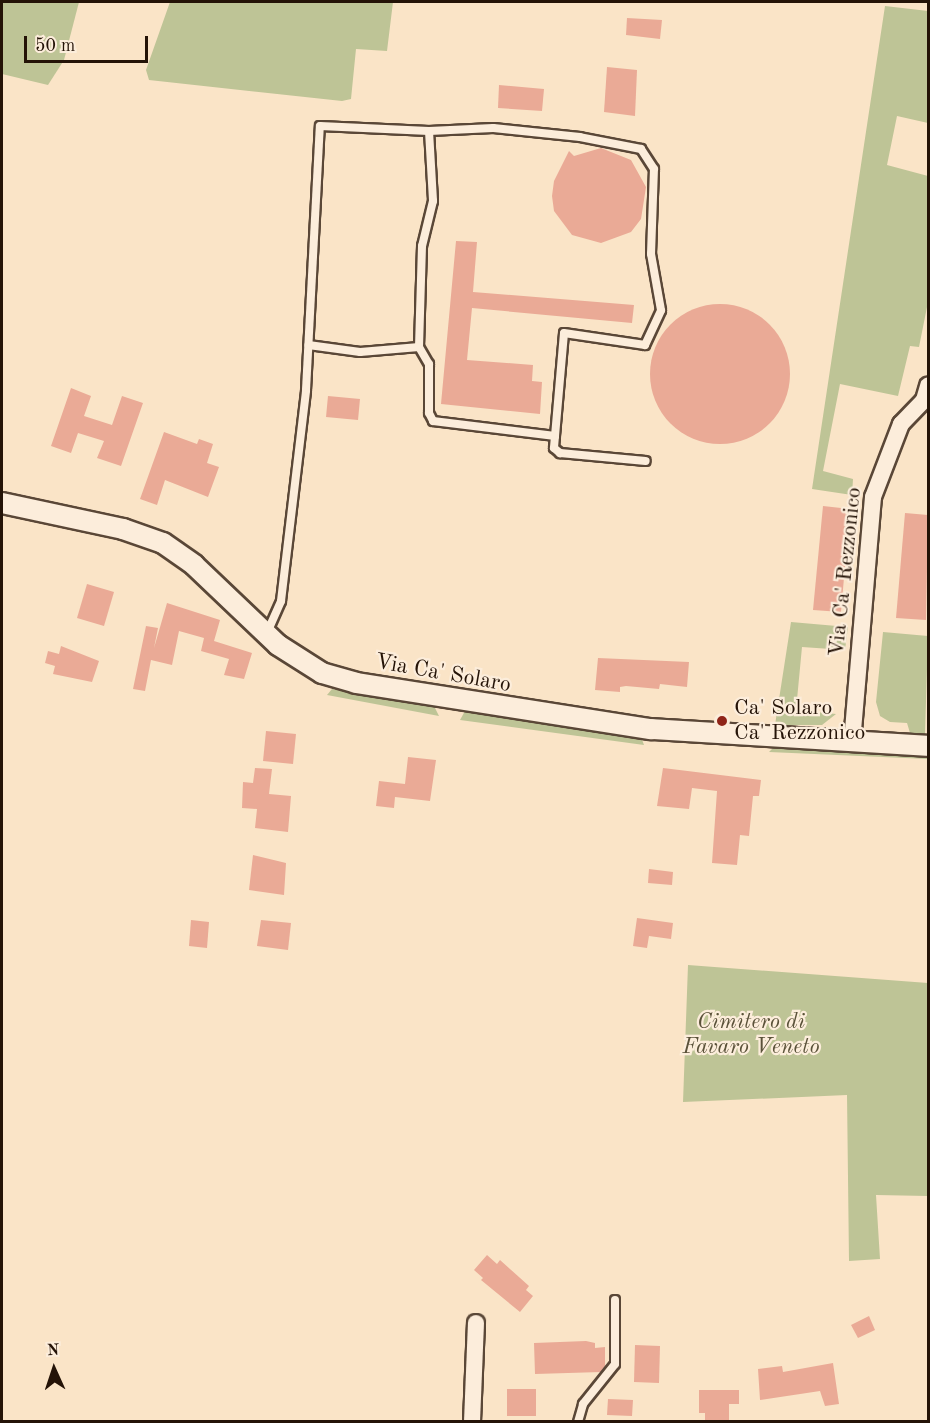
<!DOCTYPE html>
<style>
body{margin:0}
#map{position:relative;width:930px;height:1423px;overflow:hidden;background:#fae4c7;font-family:"Old Standard TT",serif}
div>[style]{position:absolute}
.green>*{inset:0;background:#bec496}
.building>*{inset:0;background:#eaaa96}
.round{border-radius:50%}
.roads{filter:drop-shadow(2px 0 #5a4737) drop-shadow(-2px 0 #5a4737) drop-shadow(0 2px #5a4737) drop-shadow(0 -2px #5a4737)}
.service>*{height:8px;margin:-4px;padding:0 4px;transform-origin:4px;border-radius:4px;background:#fceddb}
.minor>*{height:16px;margin:-8px;padding:0 8px;transform-origin:8px;border-radius:8px;background:#fceddb}
.tertiary>*{height:20px;margin:-10px;padding:0 10px;transform-origin:10px;border-radius:10px;background:#fceddb}
.dots>*{width:16px;height:16px;translate:-50% -50%;box-sizing:border-box;border:3px solid #fceddb;border-radius:50%}
span{translate:-50% -50%;white-space:nowrap;text-align:center;line-height:1.15;-webkit-text-stroke:4.5px #fceddb;paint-order:stroke}
.street-label{font-size:22px;color:#241307}
.poi-label{font-size:22px;color:#241307}
.left{translate:0 -50%;text-align:left}
.park-label{font-size:22px;color:#5a5139;font-style:italic}
.frame{position:absolute;inset:0;border:3px solid #241307;pointer-events:none}
.north{position:absolute;left:24px;top:1339px;width:60px;height:60px;-webkit-text-stroke:4px #fceddb;paint-order:stroke;rotate:357deg;font-size:16px;font-weight:700;line-height:24px;text-align:center;color:#241307}
.north::after{content:'';display:block;margin:auto;width:21px;height:27px;background:#241307;clip-path:polygon(50% 0,100% 100%,50% 72%,0 100%)}
.scale{position:absolute;left:24px;top:36px;width:124px;height:27px;box-sizing:border-box;border:3px solid #241307;border-top:0;padding-left:8px;font-size:18px;line-height:21px;white-space:nowrap;color:#241307;-webkit-text-stroke:4px #fceddb;paint-order:stroke}
</style>
<div id="map">
<div class="green">
<i style="clip-path:polygon(2px 2px,79px 2px,64px 60px,48px 85px,2px 74px)"></i>
<i style="clip-path:polygon(170px 2px,393px 2px,387px 51px,356px 49px,351px 99px,342px 101px,149px 80px,146px 70px)"></i>
<i style="clip-path:polygon(885px 6px,928px 11px,928px 123px,897px 116px,887px 165px,928px 176px,928px 302px,919px 347px,910px 346px,898px 396px,840px 384px,823px 471px,853px 479px,852px 495px,812px 489px)"></i>
<i style="clip-path:polygon(791px 622px,848px 627px,845px 650px,802px 647px,796px 710px,836px 714px,822px 725px,775px 725px)"></i>
<i style="clip-path:polygon(883px 632px,928px 636px,925px 734px,910px 733px,907px 723px,890px 722px,880px 716px,876px 702px)"></i>
<i style="clip-path:polygon(332px 689px,434px 706px,439px 716px,327px 695px)"></i>
<i style="clip-path:polygon(465px 711px,641px 737px,644px 745px,460px 720px)"></i>
<i style="clip-path:polygon(775px 746px,928px 753px,928px 759px,769px 752px)"></i>
<i style="clip-path:polygon(688px 965px,928px 983px,928px 1196px,876px 1195px,880px 1259px,849px 1261px,847px 1095px,683px 1102px)"></i>
</div>
<div class="building">
<i style="clip-path:polygon(627px 18px,662px 20px,660px 39px,626px 35px)"></i>
<i style="clip-path:polygon(607px 67px,637px 70px,635px 116px,604px 112px)"></i>
<i style="clip-path:polygon(499px 85px,544px 89px,542px 111px,498px 108px)"></i>
<i style="clip-path:polygon(601px 148px,631px 160px,646px 187px,641px 219px,631px 232px,601px 243px,572px 235px,554px 211px,552px 196px,554px 181px,569px 151px,574px 156px)"></i>
<i style="clip-path:polygon(456px 241px,477px 242px,473px 292px,634px 305px,632px 323px,472px 308px,467px 360px,533px 365px,532px 381px,542px 382px,540px 414px,441px 404px)"></i>
<i class="round" style="left:650px;top:304px;width:140px;height:140px"></i>
<i style="clip-path:polygon(71px 388px,91px 396px,84px 416px,112px 425px,122px 396px,143px 403px,121px 466px,97px 458px,104px 441px,78px 433px,71px 453px,51px 446px)"></i>
<i style="clip-path:polygon(328px 396px,360px 399px,358px 420px,326px 417px)"></i>
<i style="clip-path:polygon(164px 432px,197px 444px,199px 439px,213px 444px,207px 463px,219px 467px,208px 497px,165px 480px,157px 505px,140px 499px)"></i>
<i style="clip-path:polygon(823px 506px,850px 509px,841px 612px,813px 610px)"></i>
<i style="clip-path:polygon(905px 513px,928px 515px,926px 620px,896px 618px)"></i>
<i style="clip-path:polygon(87px 584px,114px 592px,104px 626px,77px 618px)"></i>
<i style="clip-path:polygon(167px 603px,220px 620px,214px 641px,252px 653px,244px 679px,224px 675px,229px 659px,201px 651px,204px 638px,179px 631px,172px 665px,151px 660px,145px 691px,133px 689px,146px 626px,158px 628px,154px 648px)"></i>
<i style="clip-path:polygon(61px 646px,99px 661px,92px 682px,53px 674px,55px 666px,45px 663px,48px 651px,59px 654px)"></i>
<i style="clip-path:polygon(598px 658px,689px 662px,687px 687px,660px 684px,659px 689px,626px 686px,620px 687px,620px 692px,595px 690px)"></i>
<i style="clip-path:polygon(266px 731px,296px 734px,293px 764px,263px 761px)"></i>
<i style="clip-path:polygon(408px 757px,436px 760px,430px 801px,395px 797px,394px 808px,376px 806px,379px 781px,405px 784px)"></i>
<i style="clip-path:polygon(255px 768px,272px 769px,269px 794px,291px 796px,288px 832px,255px 828px,257px 809px,242px 808px,243px 782px,253px 783px)"></i>
<i style="clip-path:polygon(663px 768px,761px 780px,759px 796px,753px 796px,749px 836px,740px 835px,737px 865px,712px 863px,717px 791px,692px 788px,689px 809px,657px 806px)"></i>
<i style="clip-path:polygon(253px 855px,286px 863px,284px 895px,249px 890px)"></i>
<i style="clip-path:polygon(649px 869px,673px 872px,672px 885px,648px 883px)"></i>
<i style="clip-path:polygon(637px 918px,673px 923px,671px 939px,649px 936px,647px 948px,633px 946px)"></i>
<i style="clip-path:polygon(191px 920px,209px 922px,207px 948px,189px 946px)"></i>
<i style="clip-path:polygon(261px 920px,291px 923px,288px 950px,257px 946px)"></i>
<i style="clip-path:polygon(487px 1255px,497px 1264px,500px 1260px,529px 1286px,526px 1290px,533px 1296px,520px 1312px,481px 1280px,483px 1278px,474px 1270px)"></i>
<i style="clip-path:polygon(869px 1316px,875px 1330px,858px 1338px,851px 1325px)"></i>
<i style="clip-path:polygon(586px 1341px,595px 1343px,595px 1348px,605px 1347px,605px 1366px,601px 1372px,535px 1374px,534px 1343px)"></i>
<i style="clip-path:polygon(635px 1345px,660px 1346px,659px 1383px,634px 1382px)"></i>
<i style="clip-path:polygon(833px 1363px,839px 1404px,825px 1406px,820px 1391px,760px 1400px,758px 1369px,782px 1366px,783px 1372px)"></i>
<i style="clip-path:polygon(507px 1389px,536px 1389px,536px 1416px,507px 1416px)"></i>
<i style="clip-path:polygon(699px 1390px,739px 1390px,739px 1404px,729px 1404px,729px 1421px,705px 1421px,705px 1413px,699px 1413px)"></i>
<i style="clip-path:polygon(608px 1399px,633px 1400px,632px 1416px,607px 1415px)"></i>
</div>
<div class="roads">
<div class="service">
<i style="left:419px;top:347px;width:20px;rotate:60deg"></i>
<i style="left:429px;top:364px;width:49px;rotate:90deg"></i>
<i style="left:429px;top:413px;width:9px;rotate:63deg"></i>
<i style="left:433px;top:421px;width:123px;rotate:7deg"></i>
<i style="left:555px;top:436px;width:103px;rotate:-85deg"></i>
<i style="left:564px;top:333px;width:82px;rotate:8.4deg"></i>
<i style="left:645px;top:345px;width:38px;rotate:-65deg"></i>
<i style="left:661px;top:310px;width:57px;rotate:-100.1deg"></i>
<i style="left:651px;top:254px;width:85px;rotate:-88deg"></i>
<i style="left:654px;top:169px;width:24px;rotate:-123deg"></i>
<i style="left:641px;top:149px;width:62px;rotate:-168.9deg"></i>
<i style="left:580px;top:137px;width:87px;rotate:-174.1deg"></i>
<i style="left:493px;top:128px;width:64px;rotate:177.3deg"></i>
<i style="left:555px;top:436px;width:12px;rotate:95deg"></i>
<i style="left:554px;top:448px;width:8px;rotate:40deg"></i>
<i style="left:560px;top:453px;width:86px;rotate:5.3deg"></i>
<i style="left:266px;top:635px;width:37px;rotate:-66deg"></i>
<i style="left:281px;top:601px;width:212px;rotate:-83.2deg"></i>
<i style="left:306px;top:390px;width:264px;rotate:-87deg"></i>
<i style="left:320px;top:126px;width:109px;rotate:2.6deg"></i>
<i style="left:429px;top:131px;width:70px;rotate:86.7deg"></i>
<i style="left:433px;top:201px;width:46px;rotate:103.7deg"></i>
<i style="left:422px;top:246px;width:101px;rotate:91.7deg"></i>
<i style="left:419px;top:347px;width:59px;rotate:175.2deg"></i>
<i style="left:360px;top:352px;width:52px;rotate:-172.3deg"></i>
<i style="left:578px;top:1422px;width:19px;rotate:-74deg"></i>
<i style="left:583px;top:1404px;width:51px;rotate:-51.3deg"></i>
<i style="left:615px;top:1364px;width:64px;rotate:-90deg"></i>
</div>
<div class="minor">
<i style="left:852px;top:742px;width:246px;rotate:-85.1deg"></i>
<i style="left:873px;top:497px;width:78px;rotate:-69deg"></i>
<i style="left:901px;top:424px;width:33px;rotate:-46deg"></i>
<i style="left:924px;top:400px;width:15px;rotate:-74deg"></i>
<i style="left:472px;top:1422px;width:99px;rotate:-87.7deg"></i>
</div>
<div class="tertiary">
<i style="left:2px;top:503px;width:124px;rotate:12.1deg"></i>
<i style="left:123px;top:529px;width:42px;rotate:19.3deg"></i>
<i style="left:163px;top:543px;width:38px;rotate:35deg"></i>
<i style="left:194px;top:565px;width:116px;rotate:43.6deg"></i>
<i style="left:278px;top:645px;width:52px;rotate:32.5deg"></i>
<i style="left:322px;top:673px;width:35px;rotate:16deg"></i>
<i style="left:356px;top:683px;width:299px;rotate:8.9deg"></i>
<i style="left:651px;top:729px;width:278px;rotate:3.5deg"></i>
</div>
</div>
<div class="dots">
<i style="left:722px;top:721px;background:#8f2418"></i>
</div>
<div class="street-label">
<span style="left:846px;top:572px;rotate:-84deg">Via Ca' Rezzonico</span>
<span style="left:443px;top:674px;rotate:10deg">Via Ca' Solaro</span>
</div>
<div class="poi-label">
<span class="left" style="left:734px;top:721px">Ca' Solaro<br>Ca' Rezzonico</span>
</div>
<div class="park-label">
<span style="left:751px;top:1035px">Cimitero di<br>Favaro Veneto</span>
</div>
<div class="frame"></div>
<div class="north">N</div>
<div class="scale">50 m</div>
</div>
